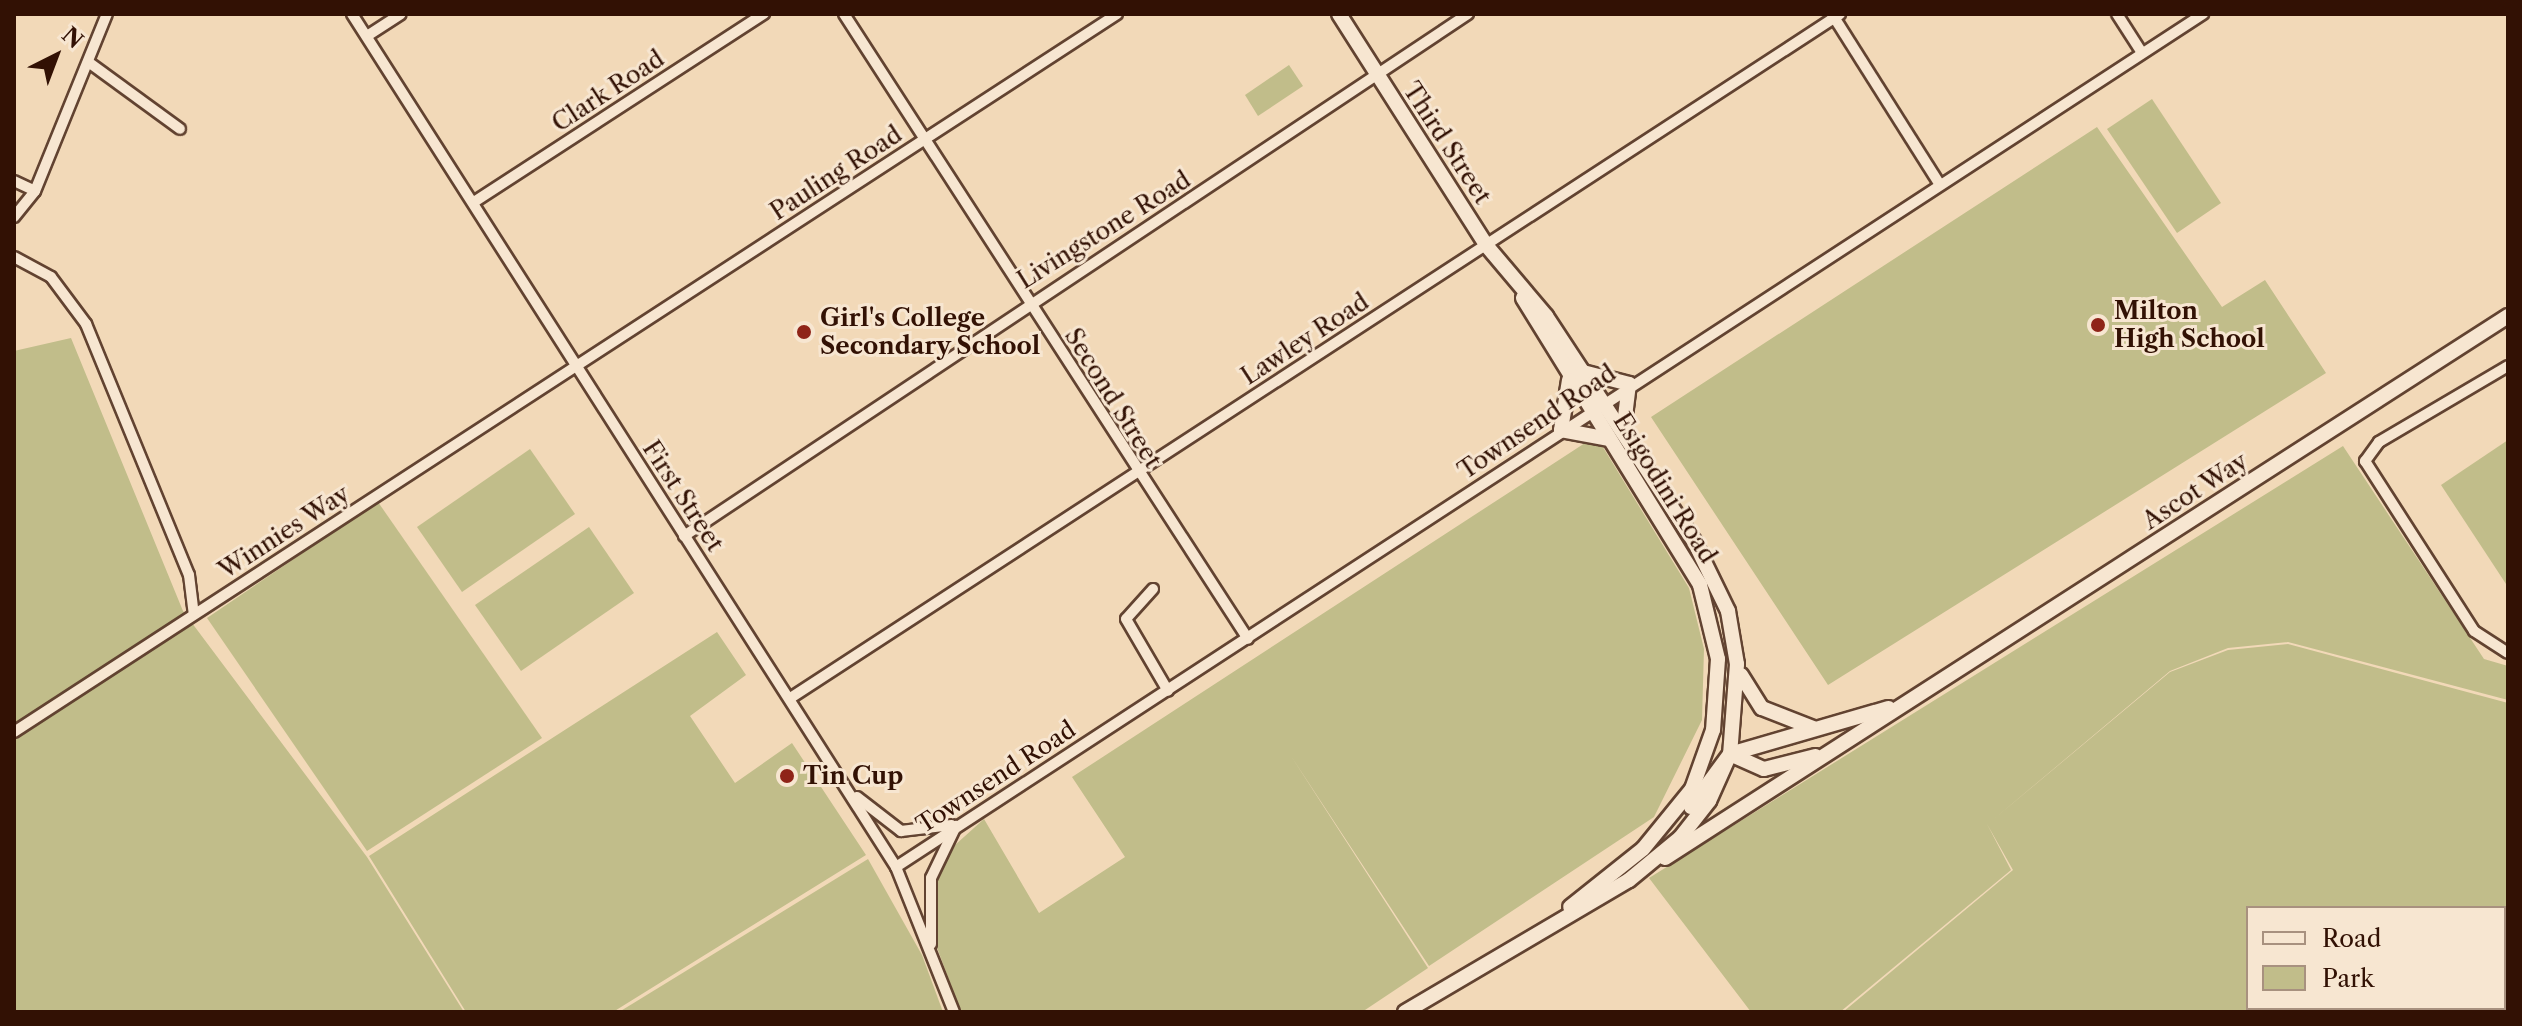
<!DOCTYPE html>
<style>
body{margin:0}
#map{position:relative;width:2522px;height:1026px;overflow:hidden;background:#f2d9b8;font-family:"Libre Caslon Text",serif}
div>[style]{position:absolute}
.green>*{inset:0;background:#c1bd8a}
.roads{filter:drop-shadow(2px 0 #624331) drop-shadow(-2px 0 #624331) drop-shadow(0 2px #624331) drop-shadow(0 -2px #624331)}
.minor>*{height:10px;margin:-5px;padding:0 5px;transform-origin:5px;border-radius:5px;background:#f7e6d1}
.secondary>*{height:14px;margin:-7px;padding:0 7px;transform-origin:7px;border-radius:7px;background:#f7e6d1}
.dots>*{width:22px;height:22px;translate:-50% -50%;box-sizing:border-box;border:4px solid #f7e6d1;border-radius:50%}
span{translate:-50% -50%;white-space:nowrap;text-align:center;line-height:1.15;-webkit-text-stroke:6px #f7e6d1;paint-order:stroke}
.street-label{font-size:24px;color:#321104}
.poi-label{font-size:24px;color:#321104;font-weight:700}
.left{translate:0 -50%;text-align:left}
.frame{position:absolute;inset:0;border:16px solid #321104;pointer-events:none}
.legend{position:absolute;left:2246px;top:906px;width:260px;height:104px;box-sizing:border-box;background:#f7e6d1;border:2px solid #a8917f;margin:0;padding:10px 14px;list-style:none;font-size:24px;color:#321104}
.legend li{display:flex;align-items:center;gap:16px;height:40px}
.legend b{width:40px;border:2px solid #a8917f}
.north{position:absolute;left:16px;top:16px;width:80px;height:80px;-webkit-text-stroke:6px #f7e6d1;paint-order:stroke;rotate:42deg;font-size:22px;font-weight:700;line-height:32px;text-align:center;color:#321104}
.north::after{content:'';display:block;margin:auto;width:28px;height:36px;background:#321104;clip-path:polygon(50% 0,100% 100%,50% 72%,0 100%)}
</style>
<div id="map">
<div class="green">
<i style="clip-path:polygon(1289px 65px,1303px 86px,1258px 116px,1245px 95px)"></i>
<i style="clip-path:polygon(2152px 99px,2221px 203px,2177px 233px,2107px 129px)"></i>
<i style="clip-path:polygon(2097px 127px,2222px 307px,2265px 280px,2326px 373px,1828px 685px,1651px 417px)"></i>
<i style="clip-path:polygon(71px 338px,183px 611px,367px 857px,464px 1012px,14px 1012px,14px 351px)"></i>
<i style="clip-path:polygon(2508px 440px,2508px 587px,2441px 485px)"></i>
<i style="clip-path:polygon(1585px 443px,1601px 444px,1689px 588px,1704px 649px,1702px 720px,1654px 817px,1429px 966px,1291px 756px,1428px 968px,1362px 1012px,961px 1012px,936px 945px,932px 905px,932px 879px,955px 845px,984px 819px,1039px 913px,1125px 857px,1072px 777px)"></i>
<i style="clip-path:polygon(evenodd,2343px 446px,2484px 659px,2508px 666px,2508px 700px,2288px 642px,2228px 648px,2170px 671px,1994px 819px,2170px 672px,2228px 650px,2288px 644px,2508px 703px,2508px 1012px,1843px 1012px,2013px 870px,1987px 824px,2011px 870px,1840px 1012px,1751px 1012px,1649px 878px,2343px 446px,2248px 908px,2504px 908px,2504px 1008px,2248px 1008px,2248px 908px)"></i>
<i style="clip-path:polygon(530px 449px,575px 514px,462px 592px,417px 527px)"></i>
<i style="clip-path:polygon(378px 502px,542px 738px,367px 851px,207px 618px)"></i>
<i style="clip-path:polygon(589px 527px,634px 593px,521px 671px,475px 605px)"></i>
<i style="clip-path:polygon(717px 632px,746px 675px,690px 716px,735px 783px,792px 743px,866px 855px,613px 1012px,466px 1012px,369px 856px)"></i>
<i style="clip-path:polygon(868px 859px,922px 955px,943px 1012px,619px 1012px)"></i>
</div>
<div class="roads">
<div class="minor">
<i style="left:352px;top:14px;width:1012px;rotate:57.47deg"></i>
<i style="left:896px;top:867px;width:156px;rotate:68.2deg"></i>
<i style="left:844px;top:14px;width:744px;rotate:57.12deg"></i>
<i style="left:1832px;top:14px;width:200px;rotate:57.7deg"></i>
<i style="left:2117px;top:14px;width:46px;rotate:57.3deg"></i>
<i style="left:367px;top:36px;width:40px;rotate:-32.9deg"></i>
<i style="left:91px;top:64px;width:110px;rotate:36.1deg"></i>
<i style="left:14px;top:181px;width:23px;rotate:25deg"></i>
<i style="left:474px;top:202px;width:346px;rotate:-33deg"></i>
<i style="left:14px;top:217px;width:33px;rotate:-51deg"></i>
<i style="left:35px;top:191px;width:191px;rotate:-67.9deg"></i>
<i style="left:14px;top:257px;width:42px;rotate:28.4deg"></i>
<i style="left:51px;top:277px;width:59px;rotate:53.3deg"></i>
<i style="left:86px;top:324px;width:271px;rotate:67.7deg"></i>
<i style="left:189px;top:575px;width:39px;rotate:83deg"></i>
<i style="left:2508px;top:366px;width:150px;rotate:149.5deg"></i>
<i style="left:2379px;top:442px;width:24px;rotate:126deg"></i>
<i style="left:2365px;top:461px;width:202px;rotate:57.3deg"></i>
<i style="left:2474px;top:631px;width:40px;rotate:32.9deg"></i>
<i style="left:684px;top:536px;width:942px;rotate:-33.66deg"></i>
<i style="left:1153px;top:589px;width:40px;rotate:132deg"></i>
<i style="left:1126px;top:619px;width:83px;rotate:59.7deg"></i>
<i style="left:792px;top:697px;width:1251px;rotate:-33.09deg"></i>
<i style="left:14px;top:732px;width:1316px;rotate:-33.06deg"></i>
<i style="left:857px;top:797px;width:56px;rotate:37.7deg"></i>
<i style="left:901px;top:831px;width:51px;rotate:-6.7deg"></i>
<i style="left:896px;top:867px;width:1561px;rotate:-33.13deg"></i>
<i style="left:931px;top:944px;width:66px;rotate:-90deg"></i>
<i style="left:931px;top:878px;width:58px;rotate:-64.3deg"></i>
</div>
<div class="secondary">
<i style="left:1339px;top:14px;width:274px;rotate:57.5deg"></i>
<i style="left:1486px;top:245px;width:93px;rotate:49.8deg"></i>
<i style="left:1546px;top:316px;width:269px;rotate:56.7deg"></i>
<i style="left:1694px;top:541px;width:78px;rotate:64.1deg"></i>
<i style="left:1728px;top:611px;width:54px;rotate:80.4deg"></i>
<i style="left:1737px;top:664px;width:90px;rotate:94.4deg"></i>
<i style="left:1730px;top:754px;width:51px;rotate:114.1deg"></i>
<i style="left:1709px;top:801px;width:47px;rotate:128.1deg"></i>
<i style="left:1680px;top:838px;width:66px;rotate:140.5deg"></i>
<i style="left:1629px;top:880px;width:260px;rotate:149.5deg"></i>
<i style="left:1523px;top:298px;width:337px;rotate:58.3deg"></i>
<i style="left:1700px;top:585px;width:76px;rotate:76.3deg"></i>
<i style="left:1718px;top:659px;width:71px;rotate:94deg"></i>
<i style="left:1713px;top:730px;width:63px;rotate:109.6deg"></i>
<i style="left:1692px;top:789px;width:77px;rotate:129.2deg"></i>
<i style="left:1643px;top:849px;width:93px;rotate:141.5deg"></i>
<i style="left:1583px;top:372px;width:48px;rotate:14.6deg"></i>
<i style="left:1629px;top:384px;width:49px;rotate:97deg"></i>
<i style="left:1569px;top:380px;width:51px;rotate:99.1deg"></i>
<i style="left:1561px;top:430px;width:48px;rotate:10.8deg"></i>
<i style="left:1741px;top:675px;width:39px;rotate:58deg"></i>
<i style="left:1762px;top:708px;width:55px;rotate:21.4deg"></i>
<i style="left:1730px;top:754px;width:37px;rotate:24deg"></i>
<i style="left:1764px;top:769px;width:53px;rotate:-14.3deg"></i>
<i style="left:1691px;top:807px;width:66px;rotate:-53.7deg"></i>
<i style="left:1730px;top:754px;width:165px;rotate:-16.2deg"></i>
<i style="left:1665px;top:858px;width:1002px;rotate:-32.74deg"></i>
</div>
</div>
<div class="dots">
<i style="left:2098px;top:325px;background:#8f2418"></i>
<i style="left:804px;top:332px;background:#8f2418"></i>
<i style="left:787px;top:776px;background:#8f2418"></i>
</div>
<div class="street-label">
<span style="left:608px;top:91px;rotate:-33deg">Clark Road</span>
<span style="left:1447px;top:143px;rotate:57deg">Third Street</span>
<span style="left:836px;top:173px;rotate:-33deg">Pauling Road</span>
<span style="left:1104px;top:230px;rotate:-32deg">Livingstone Road</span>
<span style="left:1305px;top:339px;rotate:-33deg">Lawley Road</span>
<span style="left:1113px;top:398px;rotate:58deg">Second Street</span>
<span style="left:1537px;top:422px;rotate:-34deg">Townsend Road</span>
<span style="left:1665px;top:488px;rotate:58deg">Esigodini Road</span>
<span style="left:2195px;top:491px;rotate:-33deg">Ascot Way</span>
<span style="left:683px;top:496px;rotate:57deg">First Street</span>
<span style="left:284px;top:532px;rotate:-33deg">Winnies Way</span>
<span style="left:996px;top:777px;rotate:-33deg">Townsend Road</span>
</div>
<div class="poi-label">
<span class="left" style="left:2114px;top:325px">Milton<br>High School</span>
<span class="left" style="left:820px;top:332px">Girl's College<br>Secondary School</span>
<span class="left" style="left:803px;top:776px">Tin Cup</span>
</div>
<div class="frame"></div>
<ul class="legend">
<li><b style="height:10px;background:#f7e6d1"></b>Road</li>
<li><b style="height:22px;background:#c1bd8a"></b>Park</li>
</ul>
<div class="north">N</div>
</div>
